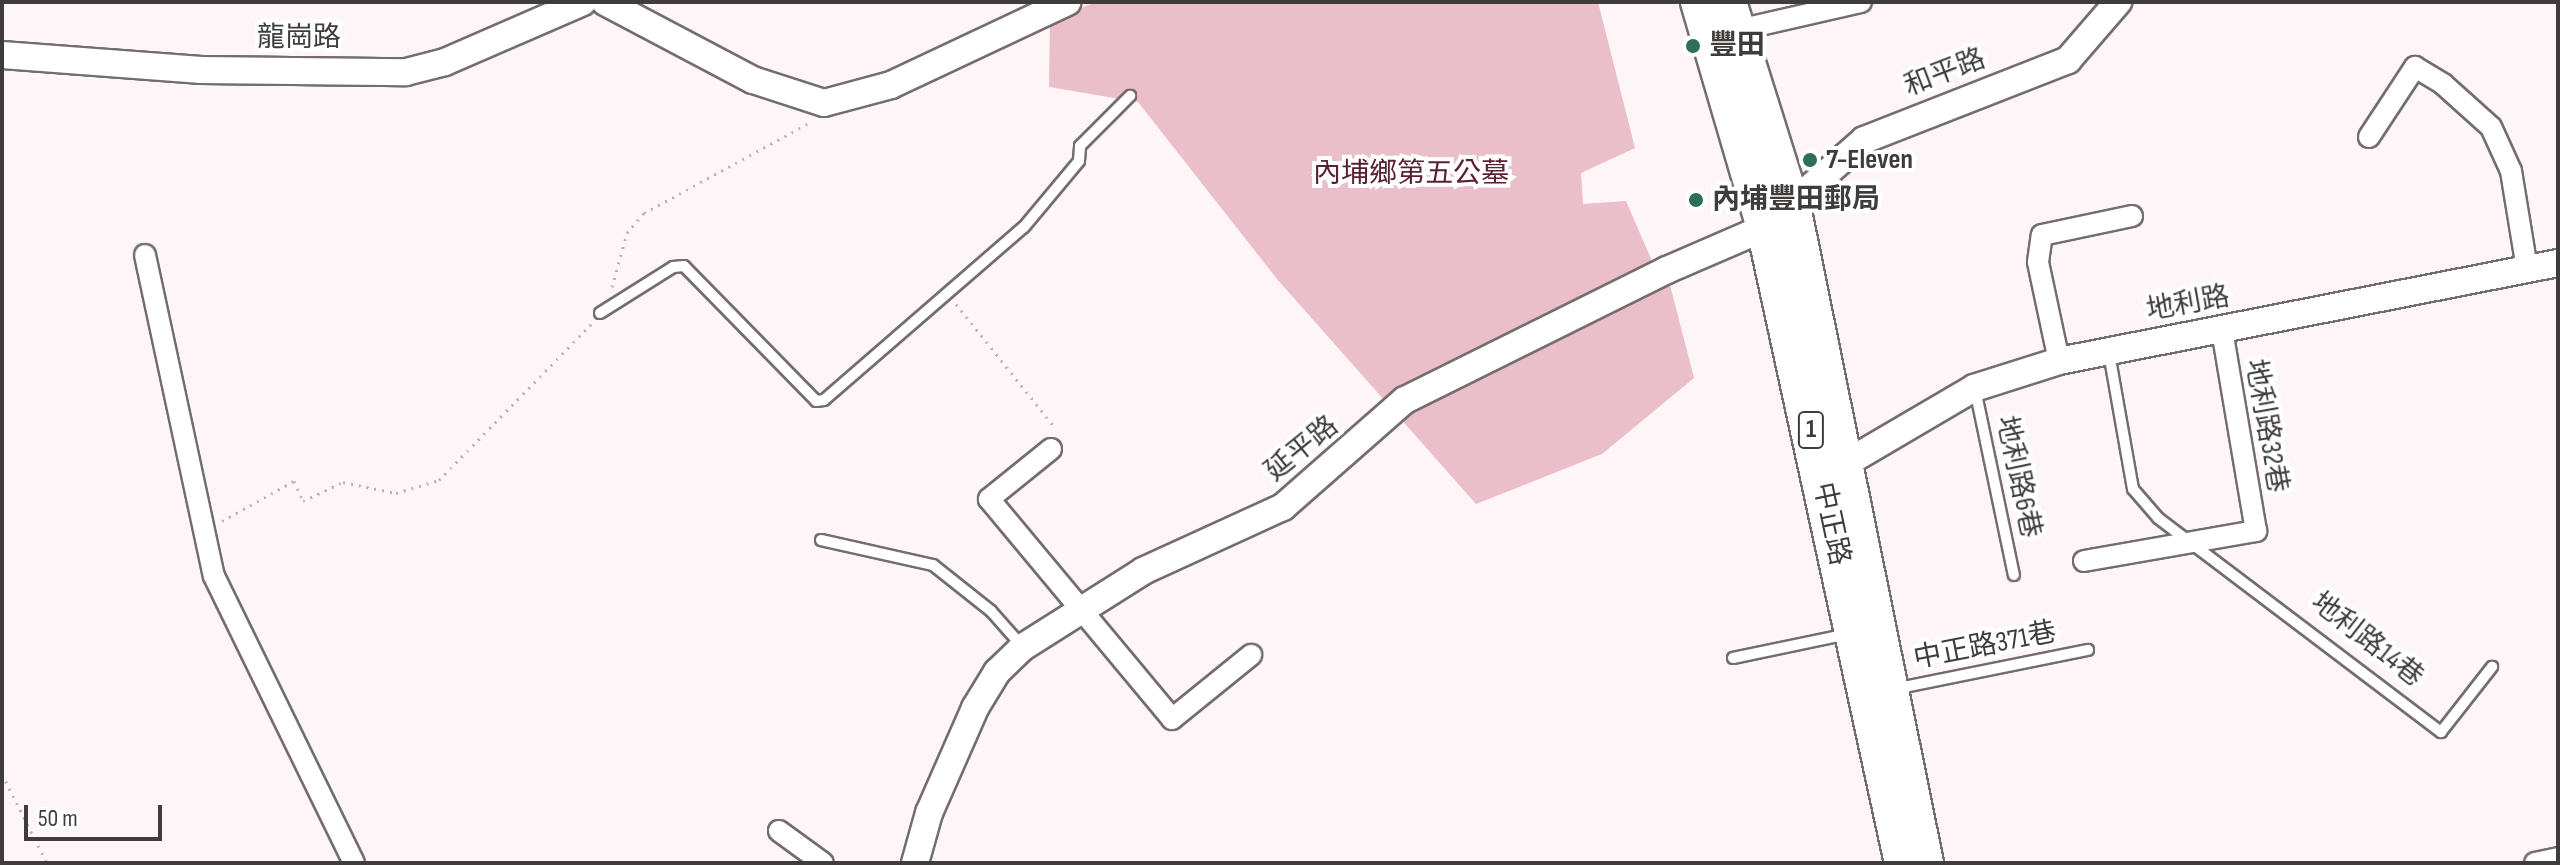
<!DOCTYPE html>
<meta charset="utf-8">
<style>
body{margin:0}
#map{position:relative;width:2560px;height:865px;overflow:hidden;background:#fdf5f7;font-family:"Sofia Sans Condensed","Noto Sans TC",sans-serif}
div>[style]{position:absolute}
.green>*{inset:0;background:#eabfc9}
.path>*{height:3px;margin-top:-1.5px;transform-origin:0;background:repeating-linear-gradient(90deg,#bbb4b6 0 2px,transparent 0 8px)}
.roads{filter:drop-shadow(2px 0 #746d6f) drop-shadow(-2px 0 #746d6f) drop-shadow(0 2px #746d6f) drop-shadow(0 -2px #746d6f)}
.service>*{height:10px;margin:-5px;padding:0 5px;transform-origin:5px;border-radius:5px;background:#fff}
.minor>*{height:20px;margin:-10px;padding:0 10px;transform-origin:10px;border-radius:10px;background:#fff}
.tertiary>*{height:26px;margin:-13px;padding:0 13px;transform-origin:13px;border-radius:13px;background:#fff}
.primary>*{height:34px;margin:-17px;padding:0 17px;transform-origin:17px;border-radius:17px;background:#fff}
.dots>*{width:22px;height:22px;translate:-50% -50%;box-sizing:border-box;border:4px solid #fff;border-radius:50%}
span{translate:-50% -50%;white-space:nowrap;text-align:center;line-height:1.15;-webkit-text-stroke:8px #fff;paint-order:stroke}
.shield-label span{padding:2px 6px;background:#fff;border:2px solid;border-radius:6px;-webkit-text-stroke-width:0}
.shield-label{font-size:26px;color:#3f3c3c;font-weight:700}
.street-label{font-size:28px;color:#3f3c3c}
.poi-label{font-size:28px;color:#3f3c3c;font-weight:700}
.left{translate:0 -50%;text-align:left}
.park-label{font-size:28px;color:#5a2133}
.frame{position:absolute;inset:0;border:4px solid #3f3c3c;pointer-events:none}
.scale{position:absolute;left:24px;top:805px;width:138px;height:36px;box-sizing:border-box;border:4px solid #3f3c3c;border-top:0;padding-left:10px;font-size:24px;line-height:28px;white-space:nowrap;color:#3f3c3c;-webkit-text-stroke:6px #fff;paint-order:stroke}
</style>
<div id="map">
<div class="green">
<i style="clip-path:polygon(1096px 2px,1598px 2px,1635px 148px,1581px 173px,1583px 204px,1626px 201px,1652px 261px,1662px 254px,1694px 378px,1602px 454px,1476px 504px,1277px 279px,1138px 102px,1049px 87px,1050px 20px)"></i>
</div>
<div class="path">
<i style="left:612px;top:287px;width:56px;rotate:-74.5deg"></i>
<i style="left:627px;top:233px;width:26px;rotate:-50deg"></i>
<i style="left:644px;top:213px;width:190px;rotate:-28.6deg"></i>
<i style="left:956px;top:304px;width:160px;rotate:51.3deg"></i>
<i style="left:222px;top:521px;width:82px;rotate:-29.1deg"></i>
<i style="left:294px;top:481px;width:22px;rotate:66deg"></i>
<i style="left:303px;top:501px;width:44px;rotate:-25.4deg"></i>
<i style="left:343px;top:482px;width:54px;rotate:11.7deg"></i>
<i style="left:396px;top:493px;width:45px;rotate:-16.8deg"></i>
<i style="left:439px;top:480px;width:218px;rotate:-45.7deg"></i>
<i style="left:2px;top:774px;width:100px;rotate:63.2deg"></i>
</div>
<div class="roads">
<div class="service">
<i style="left:600px;top:313px;width:86px;rotate:-32.2deg"></i>
<i style="left:673px;top:267px;width:11px;rotate:-5deg"></i>
<i style="left:684px;top:266px;width:189px;rotate:45.6deg"></i>
<i style="left:816px;top:401px;width:8px;rotate:-7deg"></i>
<i style="left:824px;top:400px;width:264px;rotate:-40.9deg"></i>
<i style="left:1024px;top:227px;width:86px;rotate:-50.2deg"></i>
<i style="left:1079px;top:161px;width:15px;rotate:-86deg"></i>
<i style="left:1080px;top:146px;width:71px;rotate:-45deg"></i>
<i style="left:2109px;top:353px;width:138px;rotate:80deg"></i>
<i style="left:2133px;top:489px;width:38px;rotate:49deg"></i>
<i style="left:2158px;top:518px;width:355px;rotate:37.1deg"></i>
<i style="left:2441px;top:732px;width:83px;rotate:-51.9deg"></i>
<i style="left:1975px;top:389px;width:190px;rotate:78.2deg"></i>
<i style="left:821px;top:540px;width:115px;rotate:12.6deg"></i>
<i style="left:933px;top:565px;width:74px;rotate:38.4deg"></i>
<i style="left:991px;top:611px;width:47px;rotate:48.5deg"></i>
<i style="left:1733px;top:658px;width:117px;rotate:-11.8deg"></i>
<i style="left:1894px;top:689px;width:198px;rotate:-11.4deg"></i>
</div>
<div class="minor">
<i style="left:1738px;top:30px;width:126px;rotate:-12.8deg"></i>
<i style="left:2369px;top:137px;width:84px;rotate:-56.7deg"></i>
<i style="left:2415px;top:67px;width:33px;rotate:31deg"></i>
<i style="left:2443px;top:84px;width:64px;rotate:41.9deg"></i>
<i style="left:2491px;top:127px;width:48px;rotate:65.6deg"></i>
<i style="left:2511px;top:171px;width:99px;rotate:80.7deg"></i>
<i style="left:145px;top:255px;width:328px;rotate:77.9deg"></i>
<i style="left:214px;top:576px;width:319px;rotate:64deg"></i>
<i style="left:2059px;top:361px;width:101px;rotate:-102deg"></i>
<i style="left:2038px;top:262px;width:27px;rotate:-82deg"></i>
<i style="left:2042px;top:235px;width:92px;rotate:-11.9deg"></i>
<i style="left:1051px;top:449px;width:80px;rotate:141.1deg"></i>
<i style="left:989px;top:499px;width:286px;rotate:50.2deg"></i>
<i style="left:1172px;top:719px;width:102px;rotate:-39deg"></i>
<i style="left:2084px;top:561px;width:175px;rotate:-9.9deg"></i>
<i style="left:2256px;top:531px;width:204px;rotate:-99.6deg"></i>
<i style="left:779px;top:831px;width:54px;rotate:36deg"></i>
<i style="left:2535px;top:863px;width:24px;rotate:-12deg"></i>
</div>
<div class="tertiary">
<i style="left:605px;top:2px;width:167px;rotate:27.8deg"></i>
<i style="left:753px;top:80px;width:75px;rotate:17.9deg"></i>
<i style="left:824px;top:103px;width:69px;rotate:-15deg"></i>
<i style="left:891px;top:85px;width:195px;rotate:-25.2deg"></i>
<i style="left:2px;top:55px;width:200px;rotate:4.3deg"></i>
<i style="left:201px;top:70px;width:205px;rotate:0.6deg"></i>
<i style="left:406px;top:72px;width:40px;rotate:-14.4deg"></i>
<i style="left:445px;top:62px;width:150px;rotate:-23.5deg"></i>
<i style="left:1848px;top:462px;width:146px;rotate:-30.4deg"></i>
<i style="left:1974px;top:388px;width:89px;rotate:-17.6deg"></i>
<i style="left:2059px;top:361px;width:509px;rotate:-11.11deg"></i>
<i style="left:915px;top:863px;width:52px;rotate:-74.4deg"></i>
<i style="left:929px;top:813px;width:115px;rotate:-66.3deg"></i>
<i style="left:975px;top:708px;width:42px;rotate:-58.6deg"></i>
<i style="left:997px;top:672px;width:36px;rotate:-44deg"></i>
<i style="left:1023px;top:647px;width:142px;rotate:-32.3deg"></i>
<i style="left:1143px;top:571px;width:154px;rotate:-24.6deg"></i>
<i style="left:1283px;top:507px;width:162px;rotate:-41.3deg"></i>
<i style="left:1405px;top:400px;width:292px;rotate:-26.4deg"></i>
<i style="left:1667px;top:270px;width:106px;rotate:-23.4deg"></i>
<i style="left:1764px;top:228px;width:133px;rotate:-41.3deg"></i>
<i style="left:1864px;top:140px;width:219px;rotate:-21.4deg"></i>
<i style="left:2068px;top:60px;width:77px;rotate:-49.2deg"></i>
</div>
<div class="primary">
<i style="left:1698px;top:2px;width:235px;rotate:73.7deg"></i>
<i style="left:1764px;top:228px;width:650px;rotate:77.74deg"></i>
<i style="left:1729px;top:2px;width:214px;rotate:72.6deg"></i>
<i style="left:1793px;top:206px;width:670px;rotate:78.56deg"></i>
</div>
</div>
<div class="dots">
<i style="left:1693px;top:46px;background:#2f6e5c"></i>
<i style="left:1810px;top:160px;background:#2f6e5c"></i>
<i style="left:1696px;top:200px;background:#2f6e5c"></i>
</div>
<div class="shield-label">
<span style="left:1811px;top:430px">1</span>
</div>
<div class="street-label">
<span style="left:299px;top:38px">龍崗路</span>
<span style="left:1945px;top:73px;rotate:-21deg">和平路</span>
<span style="left:2188px;top:304px;rotate:-10deg">地利路</span>
<span style="left:2266px;top:426px;rotate:80deg">地利路32巷</span>
<span style="left:1302px;top:449px;rotate:-39deg">延平路</span>
<span style="left:2018px;top:477px;rotate:78deg">地利路6巷</span>
<span style="left:1831px;top:524px;rotate:78deg">中正路</span>
<span style="left:2367px;top:640px;rotate:38deg">地利路14巷</span>
<span style="left:1985px;top:646px;rotate:-11deg">中正路371巷</span>
</div>
<div class="poi-label">
<span class="left" style="left:1709px;top:46px">豐田</span>
<span class="left" style="left:1826px;top:160px">7-Eleven</span>
<span class="left" style="left:1712px;top:200px">內埔豐田郵局</span>
</div>
<div class="park-label">
<span style="left:1411px;top:174px">內埔鄉第五公墓</span>
</div>
<div class="frame"></div>
<div class="scale">50 m</div>
</div>
